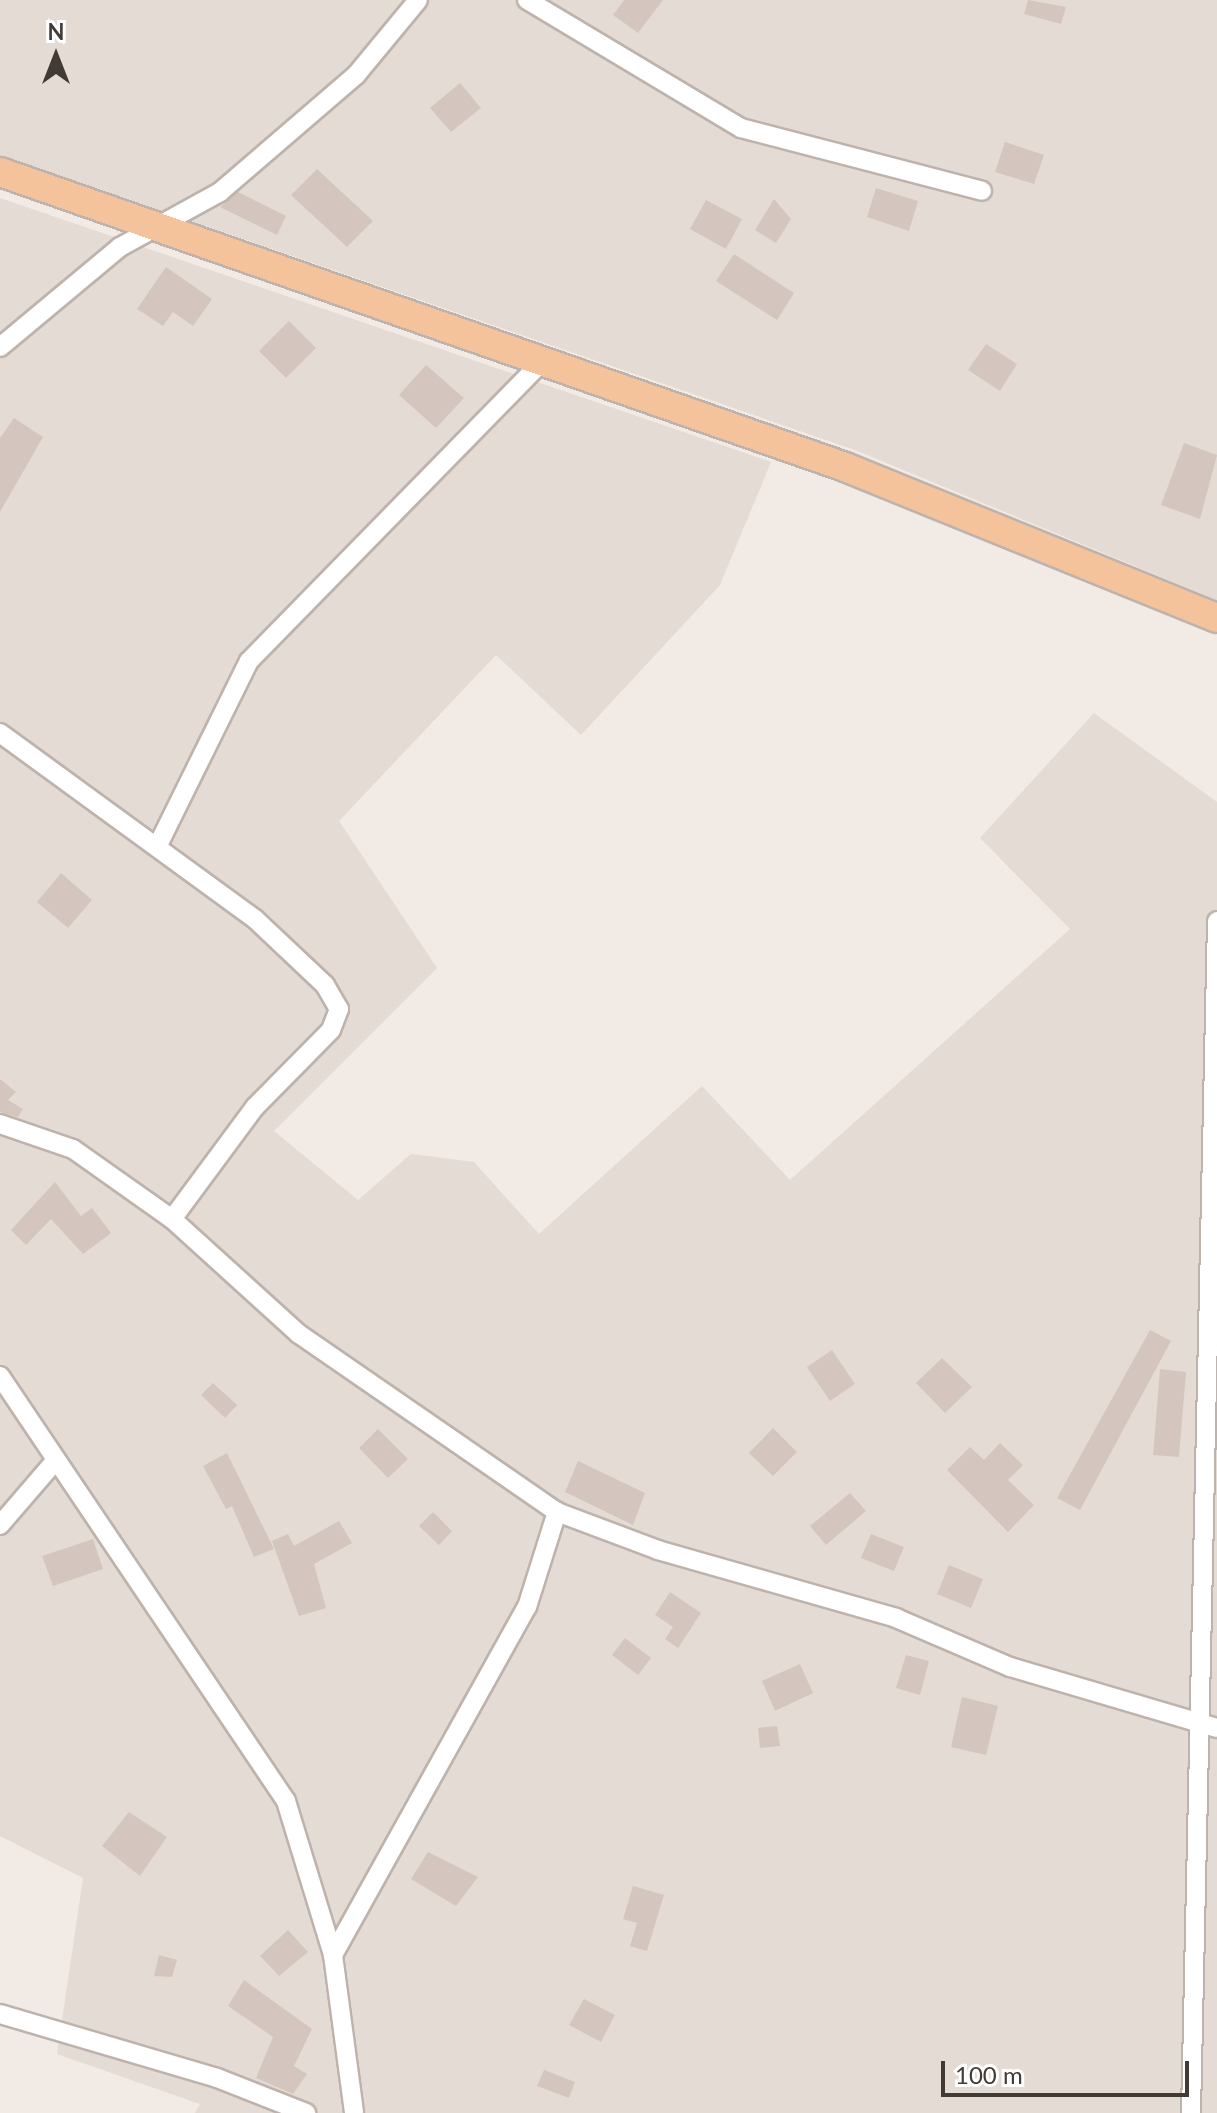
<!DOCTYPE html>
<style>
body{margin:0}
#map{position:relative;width:1217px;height:2113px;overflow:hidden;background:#f1eae5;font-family:Lato,sans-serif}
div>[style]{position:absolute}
.residential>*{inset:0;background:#e4dbd4}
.building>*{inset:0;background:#d4c6bf}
.roads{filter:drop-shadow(2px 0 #beb3ac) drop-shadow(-2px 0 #beb3ac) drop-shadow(0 2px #beb3ac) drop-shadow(0 -2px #beb3ac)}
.street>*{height:18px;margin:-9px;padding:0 9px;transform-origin:9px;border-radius:9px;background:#fff}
.primary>*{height:28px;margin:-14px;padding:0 14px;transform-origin:14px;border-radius:14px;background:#f4c39b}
span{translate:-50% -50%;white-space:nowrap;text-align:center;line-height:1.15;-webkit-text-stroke:6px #fff;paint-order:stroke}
.north{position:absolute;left:16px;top:16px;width:80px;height:80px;-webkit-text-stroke:6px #fff;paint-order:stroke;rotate:0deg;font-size:22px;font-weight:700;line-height:32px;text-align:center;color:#423a35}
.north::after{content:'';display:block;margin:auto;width:28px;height:36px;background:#423a35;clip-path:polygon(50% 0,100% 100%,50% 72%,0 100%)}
.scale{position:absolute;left:941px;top:2061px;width:248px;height:36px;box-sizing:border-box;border:4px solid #423a35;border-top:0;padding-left:10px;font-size:24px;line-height:28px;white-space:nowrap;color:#423a35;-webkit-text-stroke:6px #fff;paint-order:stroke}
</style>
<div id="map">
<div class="residential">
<i style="clip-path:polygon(0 0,1217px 0,1217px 600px,855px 450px,0 155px)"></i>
<i style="clip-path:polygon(0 198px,771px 462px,720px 585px,581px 735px,496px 655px,339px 821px,437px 968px,274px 1131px,358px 1200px,411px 1154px,474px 1162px,539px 1234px,702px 1086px,790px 1180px,1070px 929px,980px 838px,1094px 713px,1217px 802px,1217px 2113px,195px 2113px,200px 2104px,57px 2054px,83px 1878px,0 1836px)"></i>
</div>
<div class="building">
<i style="clip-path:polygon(624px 0,663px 0,638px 33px,613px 15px)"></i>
<i style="clip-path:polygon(1028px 0,1066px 7px,1061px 24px,1024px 14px)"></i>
<i style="clip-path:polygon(460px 83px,481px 108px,451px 132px,430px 108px)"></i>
<i style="clip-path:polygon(1005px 142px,1044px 155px,1034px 184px,995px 172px)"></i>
<i style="clip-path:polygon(317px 169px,373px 221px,347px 247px,291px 195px)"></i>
<i style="clip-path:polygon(876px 188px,918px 201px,909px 231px,867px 217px)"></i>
<i style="clip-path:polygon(238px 192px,286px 216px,277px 235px,220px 207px)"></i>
<i style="clip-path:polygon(774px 199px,791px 219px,776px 243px,755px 230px)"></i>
<i style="clip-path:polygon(706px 200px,742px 219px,726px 249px,690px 229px)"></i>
<i style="clip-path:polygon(734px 254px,794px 293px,777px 320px,716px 281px)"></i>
<i style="clip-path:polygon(166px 267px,212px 299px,193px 326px,173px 312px,163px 326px,137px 309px)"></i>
<i style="clip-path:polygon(289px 321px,316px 348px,286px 378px,259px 351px)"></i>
<i style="clip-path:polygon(986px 344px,1017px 364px,1000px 391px,968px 370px)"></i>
<i style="clip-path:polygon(426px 365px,464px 398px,436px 428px,399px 395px)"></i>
<i style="clip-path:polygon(14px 418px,43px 437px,0 512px,0 438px)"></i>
<i style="clip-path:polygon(1184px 443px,1217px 455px,1200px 519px,1161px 505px)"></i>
<i style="clip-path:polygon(61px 873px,92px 900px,68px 928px,37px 902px)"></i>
<i style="clip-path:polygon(0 1079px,16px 1092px,8px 1100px,23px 1109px,18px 1117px,0 1112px)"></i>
<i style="clip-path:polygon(55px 1182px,81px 1216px,92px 1208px,111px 1233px,83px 1254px,51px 1219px,26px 1245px,11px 1230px)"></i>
<i style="clip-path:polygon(1150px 1330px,1171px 1341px,1080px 1510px,1057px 1498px)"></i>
<i style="clip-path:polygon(832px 1350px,855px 1384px,830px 1401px,807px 1367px)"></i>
<i style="clip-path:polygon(942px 1358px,972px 1387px,945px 1413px,916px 1383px)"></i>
<i style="clip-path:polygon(1160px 1369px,1186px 1372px,1179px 1457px,1153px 1455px)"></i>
<i style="clip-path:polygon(213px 1383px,237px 1405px,225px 1418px,201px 1395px)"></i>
<i style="clip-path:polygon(773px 1428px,797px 1452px,773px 1476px,749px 1453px)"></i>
<i style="clip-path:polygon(378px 1429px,408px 1459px,388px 1478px,359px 1448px)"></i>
<i style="clip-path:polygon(1000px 1443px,1023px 1465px,1008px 1480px,1034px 1505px,1008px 1532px,947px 1470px,970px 1447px,984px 1460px)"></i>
<i style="clip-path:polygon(227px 1453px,274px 1549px,254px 1557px,232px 1506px,226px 1509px,203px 1466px)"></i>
<i style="clip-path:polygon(578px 1461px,645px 1493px,633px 1525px,565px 1492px)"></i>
<i style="clip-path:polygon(850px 1493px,866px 1511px,826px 1545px,810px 1526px)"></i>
<i style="clip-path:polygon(433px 1512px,452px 1531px,439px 1545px,419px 1526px)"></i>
<i style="clip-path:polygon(339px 1521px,352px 1543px,314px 1564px,326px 1608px,299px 1616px,272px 1541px,288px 1534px,294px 1546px)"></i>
<i style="clip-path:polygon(871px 1534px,904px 1547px,894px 1571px,861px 1558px)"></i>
<i style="clip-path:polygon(93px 1539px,103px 1569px,53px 1586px,42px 1556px)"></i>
<i style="clip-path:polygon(949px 1565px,983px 1579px,971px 1608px,937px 1594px)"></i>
<i style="clip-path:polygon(670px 1592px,701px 1613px,678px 1648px,665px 1639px,673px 1627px,655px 1615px)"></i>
<i style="clip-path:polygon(625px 1638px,651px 1658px,638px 1675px,612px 1655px)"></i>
<i style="clip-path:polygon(906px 1655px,929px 1661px,920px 1695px,896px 1688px)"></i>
<i style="clip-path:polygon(800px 1664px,813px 1693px,775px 1711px,762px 1681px)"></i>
<i style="clip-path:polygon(962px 1697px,998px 1706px,986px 1755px,951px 1747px)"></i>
<i style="clip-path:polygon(777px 1726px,780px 1746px,760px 1748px,758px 1728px)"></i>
<i style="clip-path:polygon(129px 1812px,167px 1837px,140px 1876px,102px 1846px)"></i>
<i style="clip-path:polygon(428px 1852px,478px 1877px,456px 1906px,411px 1879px)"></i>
<i style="clip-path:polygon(633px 1886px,664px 1895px,647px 1951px,630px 1946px,637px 1923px,623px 1919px)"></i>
<i style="clip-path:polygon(288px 1930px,308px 1952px,279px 1976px,260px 1956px)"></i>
<i style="clip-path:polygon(159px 1955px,177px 1960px,172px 1977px,154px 1976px)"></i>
<i style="clip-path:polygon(244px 1980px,312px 2029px,294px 2066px,307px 2074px,293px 2094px,256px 2078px,273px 2037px,228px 2006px)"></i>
<i style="clip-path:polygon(584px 1999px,615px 2015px,601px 2042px,569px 2025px)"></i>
<i style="clip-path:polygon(544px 2070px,575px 2082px,569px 2098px,537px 2086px)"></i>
</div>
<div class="roads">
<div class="street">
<i style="left:527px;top:0;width:249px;rotate:30.9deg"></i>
<i style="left:741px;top:128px;width:249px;rotate:14.6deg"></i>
<i style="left:0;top:347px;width:156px;rotate:-39.8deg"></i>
<i style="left:120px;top:247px;width:114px;rotate:-28.8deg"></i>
<i style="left:220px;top:192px;width:179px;rotate:-40.7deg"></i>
<i style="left:356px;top:75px;width:97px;rotate:-50.4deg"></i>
<i style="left:0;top:733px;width:316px;rotate:36.1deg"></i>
<i style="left:255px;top:919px;width:96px;rotate:43.3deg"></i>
<i style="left:325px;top:985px;width:28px;rotate:60deg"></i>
<i style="left:339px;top:1009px;width:22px;rotate:111deg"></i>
<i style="left:331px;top:1030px;width:108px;rotate:134.6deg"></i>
<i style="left:255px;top:1107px;width:139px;rotate:126.5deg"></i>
<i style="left:158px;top:845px;width:205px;rotate:-63.7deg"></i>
<i style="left:249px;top:661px;width:420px;rotate:-45.6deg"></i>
<i style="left:0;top:1124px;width:77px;rotate:18.9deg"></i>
<i style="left:73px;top:1149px;width:121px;rotate:35.3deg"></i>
<i style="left:172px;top:1219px;width:171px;rotate:42.2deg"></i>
<i style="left:299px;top:1334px;width:313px;rotate:34.6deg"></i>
<i style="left:557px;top:1512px;width:108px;rotate:20.6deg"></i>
<i style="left:658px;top:1550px;width:248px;rotate:15.9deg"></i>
<i style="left:896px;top:1618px;width:124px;rotate:23.3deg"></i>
<i style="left:1010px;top:1667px;width:216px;rotate:16.4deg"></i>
<i style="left:0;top:1376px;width:512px;rotate:56.06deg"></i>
<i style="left:286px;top:1801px;width:161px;rotate:73deg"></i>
<i style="left:333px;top:1955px;width:159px;rotate:82.4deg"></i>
<i style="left:0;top:1525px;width:86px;rotate:-49.3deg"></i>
<i style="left:333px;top:1955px;width:398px;rotate:-60.9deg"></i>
<i style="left:527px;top:1607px;width:100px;rotate:-72.5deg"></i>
<i style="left:0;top:2014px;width:226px;rotate:16.4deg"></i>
<i style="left:217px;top:2078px;width:96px;rotate:21.5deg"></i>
<i style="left:1191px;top:2113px;width:1192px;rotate:-88.75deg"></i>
</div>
<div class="primary">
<i style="left:0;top:172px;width:895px;rotate:19.24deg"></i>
<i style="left:845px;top:467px;width:401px;rotate:22.1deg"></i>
</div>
</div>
<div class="north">N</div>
<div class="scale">100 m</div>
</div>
